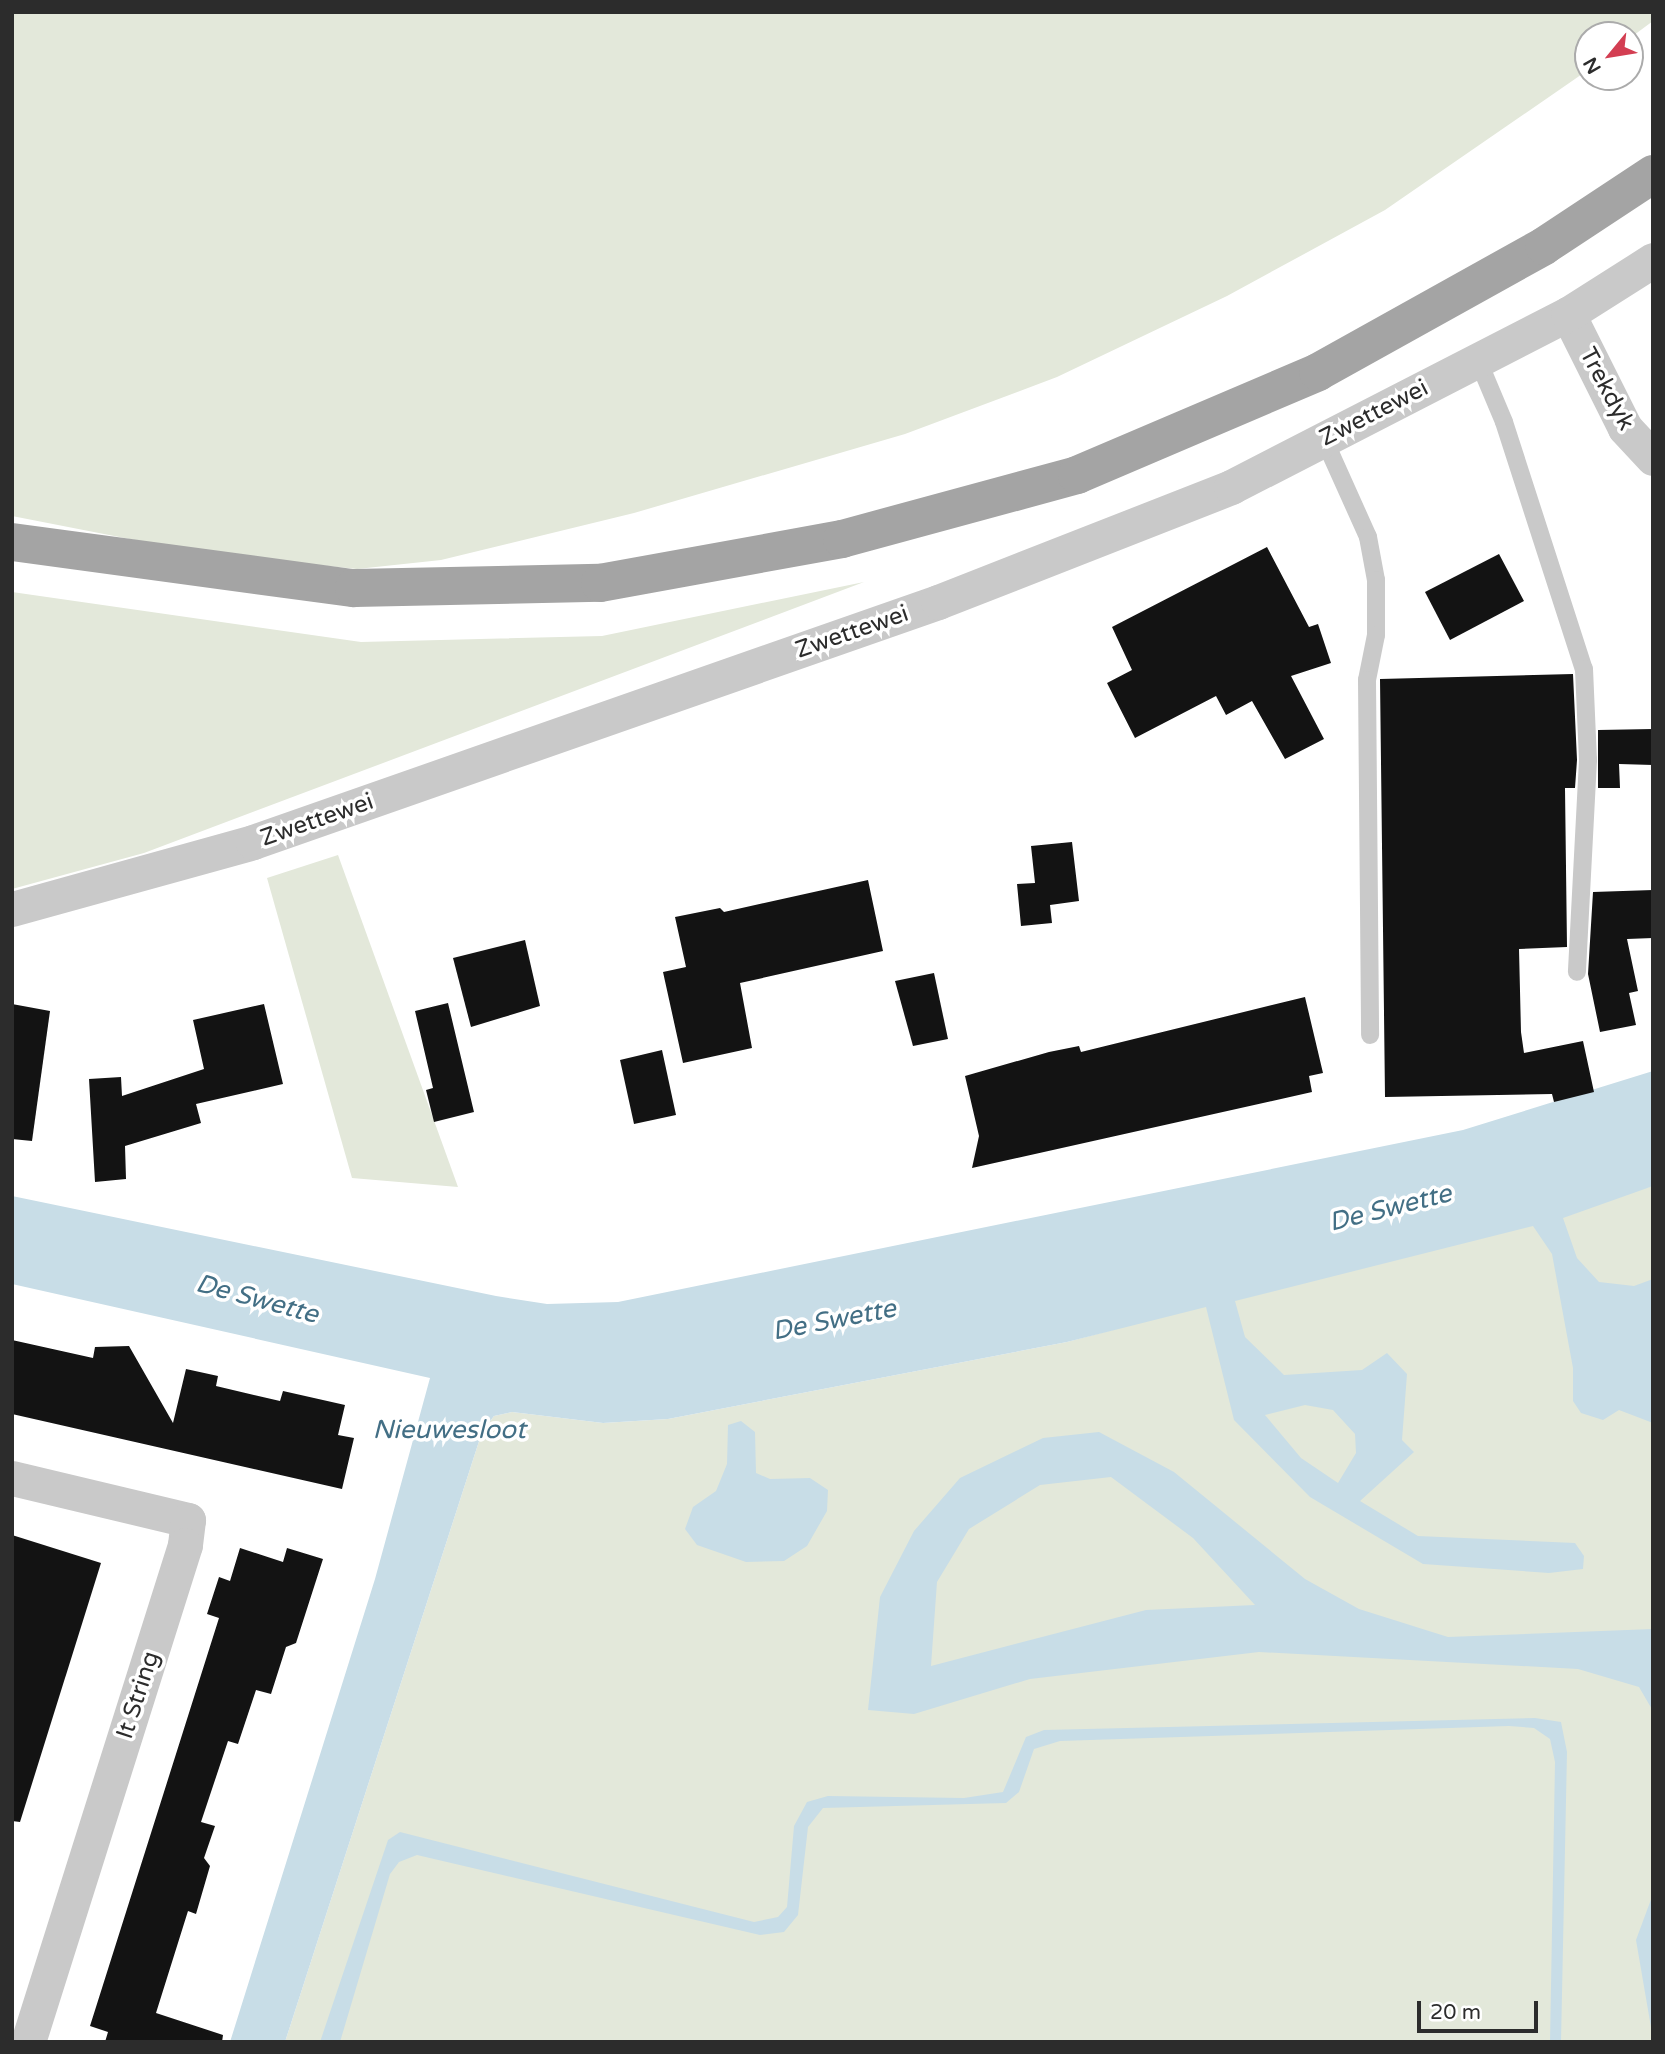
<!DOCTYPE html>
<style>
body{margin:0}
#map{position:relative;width:1665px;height:2054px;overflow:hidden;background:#fff;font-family:"Varela Round",sans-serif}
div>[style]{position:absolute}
.green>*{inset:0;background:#e3e8da}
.water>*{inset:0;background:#c8dde7}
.building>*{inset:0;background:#131313}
.service>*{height:18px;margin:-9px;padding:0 9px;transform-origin:9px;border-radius:9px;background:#c9c9c9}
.minor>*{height:35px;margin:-17.5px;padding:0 17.5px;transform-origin:17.5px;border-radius:17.5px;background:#c9c9c9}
.primary>*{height:38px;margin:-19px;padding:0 19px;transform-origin:19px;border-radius:19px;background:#a4a4a4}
span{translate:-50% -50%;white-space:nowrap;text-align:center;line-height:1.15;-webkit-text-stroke:7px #fff;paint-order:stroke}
.street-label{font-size:24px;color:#2c2c2c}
.water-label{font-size:26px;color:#436f85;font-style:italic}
.frame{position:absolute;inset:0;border:14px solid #2c2c2c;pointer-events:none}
.north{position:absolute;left:1574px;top:21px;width:70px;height:70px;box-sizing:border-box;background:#fff;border:2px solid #ababab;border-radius:50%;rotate:240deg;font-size:19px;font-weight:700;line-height:28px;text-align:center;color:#2c2c2c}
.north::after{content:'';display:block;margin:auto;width:24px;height:32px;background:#d33e52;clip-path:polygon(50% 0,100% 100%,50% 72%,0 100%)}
.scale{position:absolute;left:1417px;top:2001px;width:121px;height:32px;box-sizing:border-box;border:4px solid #2c2c2c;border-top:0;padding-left:9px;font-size:21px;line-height:24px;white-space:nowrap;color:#2c2c2c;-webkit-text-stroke:5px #fff;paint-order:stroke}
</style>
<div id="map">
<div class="green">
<i style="clip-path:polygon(12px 12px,1653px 12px,1653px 21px,1630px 38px,1588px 35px,1588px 70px,1385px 210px,1227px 296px,1057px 377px,905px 434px,634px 513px,441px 560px,357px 569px,201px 553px,12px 516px)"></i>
<i style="clip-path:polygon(864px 582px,144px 853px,12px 889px,12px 592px,361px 642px,602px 636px)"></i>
<i style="clip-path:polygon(338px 855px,458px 1187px,352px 1178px,267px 878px)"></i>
<i style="clip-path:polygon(1653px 1186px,1653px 2042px,285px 2042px,482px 1432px,494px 1416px,512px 1412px,603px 1423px,668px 1419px,1067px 1342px)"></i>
</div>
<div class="water">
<i style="clip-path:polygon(evenodd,1653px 1071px,1653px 1186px,1563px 1218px,1577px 1258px,1599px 1282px,1634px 1286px,1653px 1279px,1653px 1423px,1619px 1410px,1603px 1420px,1581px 1413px,1573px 1401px,1573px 1368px,1552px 1254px,1533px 1226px,1235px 1301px,1245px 1337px,1284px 1375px,1362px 1370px,1387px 1353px,1407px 1374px,1402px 1440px,1414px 1452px,1360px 1501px,1418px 1536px,1575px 1543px,1584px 1556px,1583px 1569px,1549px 1573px,1423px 1564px,1310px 1497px,1234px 1420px,1206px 1307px,1067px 1342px,668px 1419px,603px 1423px,512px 1412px,494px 1416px,482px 1432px,285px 2042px,230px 2042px,375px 1579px,430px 1378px,12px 1284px,12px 1196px,496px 1296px,547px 1304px,618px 1302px,1463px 1130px,1653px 1071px,1305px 1405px,1333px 1410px,1355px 1434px,1356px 1453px,1338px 1483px,1301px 1458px,1265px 1415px,1305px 1405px)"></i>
<i style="clip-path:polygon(741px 1421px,755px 1432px,756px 1473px,770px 1479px,810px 1478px,828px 1490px,827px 1511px,807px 1546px,784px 1561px,746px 1562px,697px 1545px,685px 1529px,693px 1507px,716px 1491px,727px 1464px,728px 1425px)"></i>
<i style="clip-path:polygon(evenodd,1099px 1432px,1174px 1472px,1305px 1579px,1359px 1609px,1448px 1637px,1653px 1629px,1653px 1711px,1639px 1687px,1578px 1669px,1259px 1652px,1030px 1679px,914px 1714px,868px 1710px,880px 1597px,914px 1531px,960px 1478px,1043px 1438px,1099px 1432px,1111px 1477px,1193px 1538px,1255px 1605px,1146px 1610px,931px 1666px,937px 1582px,969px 1529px,1040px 1485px,1111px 1477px)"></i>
<i style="clip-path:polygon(1535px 1718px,1561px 1722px,1567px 1752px,1561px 2042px,1550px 2042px,1555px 1762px,1550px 1739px,1534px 1728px,1509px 1726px,1060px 1741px,1034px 1749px,1019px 1792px,1006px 1803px,823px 1808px,808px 1827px,798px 1915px,784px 1932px,760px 1935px,417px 1855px,399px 1862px,390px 1874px,340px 2042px,320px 2042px,388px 1840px,400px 1832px,754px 1922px,778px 1917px,787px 1907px,794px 1826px,807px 1802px,828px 1796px,964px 1798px,1003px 1792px,1026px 1737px,1044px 1730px)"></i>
<i style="clip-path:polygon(1653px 1894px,1653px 2039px,1636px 1940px)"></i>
</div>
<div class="building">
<i style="clip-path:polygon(1267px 547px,1309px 627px,1318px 624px,1331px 663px,1291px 676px,1324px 739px,1285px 759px,1252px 701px,1226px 715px,1216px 696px,1135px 738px,1107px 683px,1132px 670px,1112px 627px)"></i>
<i style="clip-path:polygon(1499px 554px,1524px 601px,1450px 640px,1425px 592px)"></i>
<i style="clip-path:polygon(1573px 674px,1577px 760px,1575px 788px,1565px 788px,1567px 947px,1519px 949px,1521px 1032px,1524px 1053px,1583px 1041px,1594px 1092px,1554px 1102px,1552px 1094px,1385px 1097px,1380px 679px)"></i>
<i style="clip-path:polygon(1653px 729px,1653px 765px,1619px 764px,1620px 788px,1598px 788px,1598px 730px)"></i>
<i style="clip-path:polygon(1072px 842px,1079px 901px,1050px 905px,1052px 923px,1021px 926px,1017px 884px,1035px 883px,1031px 846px)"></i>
<i style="clip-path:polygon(868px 880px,883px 951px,740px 983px,752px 1048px,683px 1063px,663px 972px,686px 967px,675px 917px,720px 908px,724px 912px)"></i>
<i style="clip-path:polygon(1653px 890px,1653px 938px,1627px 939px,1638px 991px,1629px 993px,1636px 1025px,1600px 1032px,1588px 974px,1593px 892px)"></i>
<i style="clip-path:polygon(525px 940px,540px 1006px,471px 1027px,453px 958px)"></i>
<i style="clip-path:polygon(934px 973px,948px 1039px,913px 1046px,895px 981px)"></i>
<i style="clip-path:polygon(1305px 997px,1323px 1073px,1309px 1076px,1312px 1092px,972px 1168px,979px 1136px,965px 1076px,1049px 1052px,1079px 1046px,1081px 1052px)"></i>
<i style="clip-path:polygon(448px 1003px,474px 1112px,434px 1122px,426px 1090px,433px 1088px,415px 1011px)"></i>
<i style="clip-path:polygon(12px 1004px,50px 1011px,32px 1141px,12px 1139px)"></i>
<i style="clip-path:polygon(264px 1004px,283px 1084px,196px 1104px,201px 1123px,125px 1146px,126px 1179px,95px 1182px,89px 1079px,121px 1077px,122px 1096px,204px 1069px,193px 1020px)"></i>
<i style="clip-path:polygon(662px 1050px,676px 1115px,634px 1124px,620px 1060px)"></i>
<i style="clip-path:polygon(12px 1340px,93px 1358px,95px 1347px,129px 1346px,173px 1423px,186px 1369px,218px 1376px,216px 1386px,280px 1401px,283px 1391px,345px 1405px,338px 1435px,354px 1438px,342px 1489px,12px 1414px)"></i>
<i style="clip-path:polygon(12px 1535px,101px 1563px,20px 1822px,12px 1821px)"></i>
<i style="clip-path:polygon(240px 1548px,283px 1562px,287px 1548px,323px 1559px,296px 1643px,286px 1647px,271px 1694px,256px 1690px,238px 1744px,228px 1741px,201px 1822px,215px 1826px,204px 1858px,210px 1866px,196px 1914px,188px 1911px,156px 2013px,223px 2035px,222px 2042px,105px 2042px,108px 2032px,90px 2026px,219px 1618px,207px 1614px,219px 1577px,230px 1581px)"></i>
</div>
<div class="service">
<i style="left:1478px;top:360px;width:67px;rotate:67.2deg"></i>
<i style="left:1504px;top:422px;width:260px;rotate:72.1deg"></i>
<i style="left:1584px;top:669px;width:91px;rotate:87.5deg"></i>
<i style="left:1588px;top:760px;width:212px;rotate:93deg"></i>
<i style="left:1324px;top:439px;width:107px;rotate:65.8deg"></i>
<i style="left:1368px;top:537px;width:44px;rotate:79.5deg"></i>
<i style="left:1376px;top:580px;width:55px;rotate:90deg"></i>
<i style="left:1376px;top:635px;width:46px;rotate:101.3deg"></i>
<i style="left:1367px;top:680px;width:355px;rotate:89.5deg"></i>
</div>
<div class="minor">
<i style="left:1568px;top:314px;width:127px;rotate:63.4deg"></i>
<i style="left:1625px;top:428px;width:41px;rotate:47deg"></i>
<i style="left:12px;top:909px;width:250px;rotate:-15.5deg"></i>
<i style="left:253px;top:842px;width:726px;rotate:-19.31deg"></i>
<i style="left:938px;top:602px;width:315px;rotate:-21.4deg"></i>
<i style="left:1231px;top:487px;width:379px;rotate:-27.2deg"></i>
<i style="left:1568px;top:314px;width:101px;rotate:-32.4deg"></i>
<i style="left:12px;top:1478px;width:181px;rotate:13.4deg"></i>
<i style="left:188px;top:1520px;width:25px;rotate:97deg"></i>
<i style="left:185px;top:1545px;width:521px;rotate:107.53deg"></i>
</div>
<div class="primary">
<i style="left:12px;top:542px;width:345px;rotate:7.7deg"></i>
<i style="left:354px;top:588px;width:246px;rotate:-1.2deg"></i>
<i style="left:600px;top:583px;width:246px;rotate:-10.3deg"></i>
<i style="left:842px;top:539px;width:244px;rotate:-15.2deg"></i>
<i style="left:1077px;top:475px;width:262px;rotate:-23.1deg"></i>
<i style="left:1318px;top:372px;width:259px;rotate:-29.1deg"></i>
<i style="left:1544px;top:246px;width:131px;rotate:-33.4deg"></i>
</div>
<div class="street-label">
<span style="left:1607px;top:389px;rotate:62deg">Trekdyk</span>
<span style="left:1374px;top:413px;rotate:-27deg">Zwettewei</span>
<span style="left:852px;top:632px;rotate:-19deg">Zwettewei</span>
<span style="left:317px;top:820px;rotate:-19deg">Zwettewei</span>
<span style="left:138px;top:1695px;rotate:-72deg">It String</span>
</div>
<div class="water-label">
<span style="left:1390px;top:1208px;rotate:-14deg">De Swette</span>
<span style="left:257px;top:1299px;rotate:15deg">De Swette</span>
<span style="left:834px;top:1320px;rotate:-11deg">De Swette</span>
<span style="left:449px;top:1430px">Nieuwesloot</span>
</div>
<div class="frame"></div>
<div class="north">N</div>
<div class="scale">20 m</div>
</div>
